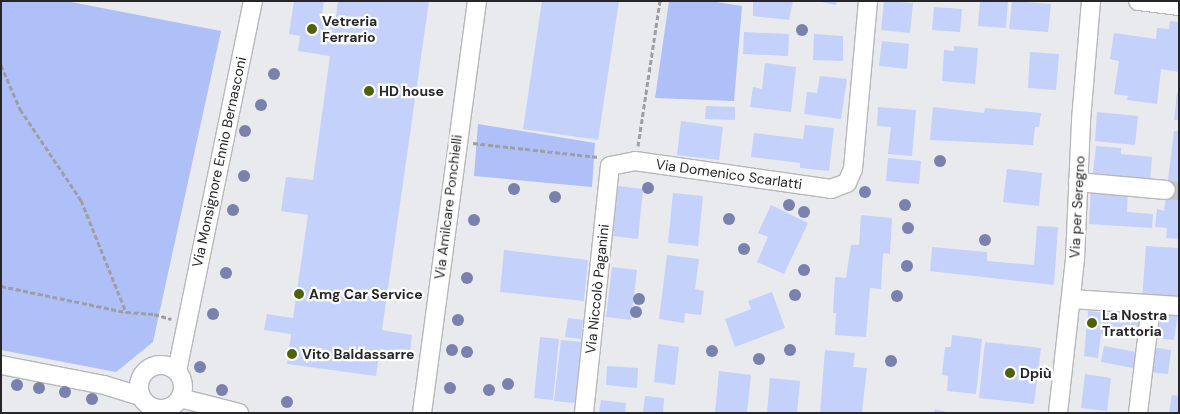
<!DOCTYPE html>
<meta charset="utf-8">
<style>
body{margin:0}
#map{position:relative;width:1180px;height:414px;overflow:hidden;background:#e9eaee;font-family:"DM Sans",sans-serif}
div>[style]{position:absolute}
.green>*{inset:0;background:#afc0f8}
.building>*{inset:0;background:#c3d1fb}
.minor-tunnel>*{height:18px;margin-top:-9px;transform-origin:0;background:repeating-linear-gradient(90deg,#c2c3c6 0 18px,transparent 0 27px)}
.path>*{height:3px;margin-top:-1.5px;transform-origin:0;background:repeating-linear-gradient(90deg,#9e9fa2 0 5px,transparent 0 7.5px)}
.roads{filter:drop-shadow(1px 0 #b6b7bb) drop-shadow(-1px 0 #b6b7bb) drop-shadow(0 1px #b6b7bb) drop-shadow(0 -1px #b6b7bb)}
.minor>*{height:18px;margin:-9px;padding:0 9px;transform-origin:9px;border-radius:9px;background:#fff}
.minor>.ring{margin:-9px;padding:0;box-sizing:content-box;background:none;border:18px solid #fff;border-radius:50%}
.trees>*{width:12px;height:12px;margin:-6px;border-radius:50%;background:#7a81ae}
.dots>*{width:14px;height:14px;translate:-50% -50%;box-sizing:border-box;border:2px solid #fff;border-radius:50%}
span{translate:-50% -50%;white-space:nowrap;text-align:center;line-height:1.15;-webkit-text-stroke:4.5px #fff;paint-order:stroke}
.poi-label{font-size:14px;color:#262628;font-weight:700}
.left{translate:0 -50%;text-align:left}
.street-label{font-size:14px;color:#262628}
.frame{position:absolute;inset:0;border:2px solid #262628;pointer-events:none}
</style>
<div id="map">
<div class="green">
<i style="clip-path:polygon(1px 1px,66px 1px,221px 31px,153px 342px,116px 372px,1px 350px)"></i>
<i style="clip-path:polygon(669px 1px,710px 1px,742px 6px,734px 101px,655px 98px)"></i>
<i style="clip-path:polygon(478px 124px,595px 143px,592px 187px,474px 176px)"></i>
</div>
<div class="building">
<i style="clip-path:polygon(294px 1px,324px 1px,321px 22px,335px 24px,338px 1px,429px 1px,382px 330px,412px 335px,410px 353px,380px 349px,376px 376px,287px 364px,291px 334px,264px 330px,267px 314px,293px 318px,308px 215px,281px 211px,286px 177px,313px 180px,330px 56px,298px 51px,300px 36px,289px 34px)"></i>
<i style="clip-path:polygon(542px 1px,619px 1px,598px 140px,523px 129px)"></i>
<i style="clip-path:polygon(753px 1px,793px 1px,789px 20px,753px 16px)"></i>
<i style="clip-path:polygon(821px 1px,837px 1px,836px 5px,821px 2px)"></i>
<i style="clip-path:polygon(884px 1px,913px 3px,910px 33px,881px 30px)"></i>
<i style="clip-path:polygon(980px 1px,1008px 1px,1006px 28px,978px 26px)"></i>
<i style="clip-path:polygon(1012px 1px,1051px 4px,1048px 32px,1009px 29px)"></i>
<i style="clip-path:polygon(934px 7px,962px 9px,960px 32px,932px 30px)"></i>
<i style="clip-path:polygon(1170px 21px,1179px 22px,1179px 72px,1161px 69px,1157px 104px,1127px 100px,1128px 96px,1114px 94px,1119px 61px,1110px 59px,1114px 33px,1156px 39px,1157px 28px,1169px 29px)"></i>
<i style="clip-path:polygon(744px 32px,789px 34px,788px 56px,743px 54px)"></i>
<i style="clip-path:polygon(814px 34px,843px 36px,843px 61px,813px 60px)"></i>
<i style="clip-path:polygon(882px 41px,909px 44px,907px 69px,879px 66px)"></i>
<i style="clip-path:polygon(954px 46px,978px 48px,975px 84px,942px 81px,944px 50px,954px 51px)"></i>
<i style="clip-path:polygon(1030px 52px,1059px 54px,1056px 90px,1028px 88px)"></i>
<i style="clip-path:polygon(765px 63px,796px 67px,791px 112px,750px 107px,753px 87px,762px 89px)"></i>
<i style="clip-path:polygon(820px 76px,847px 79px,841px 119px,804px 114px,807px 92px,817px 93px)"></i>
<i style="clip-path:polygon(1177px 93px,1179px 93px,1179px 120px,1174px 120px)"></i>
<i style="clip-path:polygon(706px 106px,735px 107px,735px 120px,705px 119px)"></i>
<i style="clip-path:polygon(878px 107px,916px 110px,912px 156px,888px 154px,891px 127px,877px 126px)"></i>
<i style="clip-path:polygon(933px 107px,984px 113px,985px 108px,1041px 113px,1039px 127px,1035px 127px,1033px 145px,930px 140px)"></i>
<i style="clip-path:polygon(1097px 112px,1138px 116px,1135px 145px,1095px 141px)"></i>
<i style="clip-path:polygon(681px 121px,723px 127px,719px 160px,677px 155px)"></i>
<i style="clip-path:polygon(805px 125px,834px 128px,829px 171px,800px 168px,800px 163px,751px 157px,754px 133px,803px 139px)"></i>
<i style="clip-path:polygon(1174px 131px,1179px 131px,1179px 239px,1166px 238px,1167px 228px,1155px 227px,1157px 209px,1164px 211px)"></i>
<i style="clip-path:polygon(1096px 146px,1121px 148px,1121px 154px,1152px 157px,1150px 180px,1093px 173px)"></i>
<i style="clip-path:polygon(888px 158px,921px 161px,919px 184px,886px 181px)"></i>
<i style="clip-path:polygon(1007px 169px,1042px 173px,1039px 206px,1003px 202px)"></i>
<i style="clip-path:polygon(618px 186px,643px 189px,638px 239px,613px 236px)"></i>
<i style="clip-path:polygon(1091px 186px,1128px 188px,1127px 212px,1153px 214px,1152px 228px,1089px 224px)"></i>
<i style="clip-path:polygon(673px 193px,703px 196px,698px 246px,668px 243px)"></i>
<i style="clip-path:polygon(771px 205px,808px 223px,784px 274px,757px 262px,768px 237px,758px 233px)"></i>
<i style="clip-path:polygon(861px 215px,892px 218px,890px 254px,883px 253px,881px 289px,870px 288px,866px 337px,835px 335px,836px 313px,833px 313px,835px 277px,846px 278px,851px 245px,859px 245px)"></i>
<i style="clip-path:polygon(1037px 226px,1058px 227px,1054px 285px,930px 271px,932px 247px,987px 252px,987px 261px,1034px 265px)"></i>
<i style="clip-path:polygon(1146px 246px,1179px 248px,1178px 303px,1142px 301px)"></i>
<i style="clip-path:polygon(504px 250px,588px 260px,584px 301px,500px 292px)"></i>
<i style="clip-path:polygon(667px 255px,699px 259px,695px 289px,704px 291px,701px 315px,685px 313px,684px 323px,659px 319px)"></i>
<i style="clip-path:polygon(612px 267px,637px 270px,631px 320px,606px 317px)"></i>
<i style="clip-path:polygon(772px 292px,785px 328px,735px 347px,725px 319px,751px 309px,748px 301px)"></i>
<i style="clip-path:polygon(1156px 310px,1178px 313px,1174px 340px,1153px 338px)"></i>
<i style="clip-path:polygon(1088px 311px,1144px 317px,1143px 331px,1115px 329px,1115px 335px,1101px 334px,1098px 358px,1084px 356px)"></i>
<i style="clip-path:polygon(568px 318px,583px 320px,581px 339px,565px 337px)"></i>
<i style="clip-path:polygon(952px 335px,982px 339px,976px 394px,947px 391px,948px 376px,942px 375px,945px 347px,951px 347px)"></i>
<i style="clip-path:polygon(540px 337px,559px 339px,553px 400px,534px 398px)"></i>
<i style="clip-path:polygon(561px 340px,582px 342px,575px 403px,554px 401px)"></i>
<i style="clip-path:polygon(985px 342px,1041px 348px,1034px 404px,979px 398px)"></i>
<i style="clip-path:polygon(658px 344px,679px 347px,675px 385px,654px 382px)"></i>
<i style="clip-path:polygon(1104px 346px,1142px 353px,1139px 369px,1101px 362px)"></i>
<i style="clip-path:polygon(1151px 347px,1171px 350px,1168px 374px,1148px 372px)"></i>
<i style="clip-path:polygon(825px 350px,855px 353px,853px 367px,867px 368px,862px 412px,820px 413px)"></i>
<i style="clip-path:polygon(607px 366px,638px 368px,637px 388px,606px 385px)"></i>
<i style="clip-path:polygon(719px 371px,751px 375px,747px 413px,715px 413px)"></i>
<i style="clip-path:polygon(1085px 374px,1111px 378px,1107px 411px,1081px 408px)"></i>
<i style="clip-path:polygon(770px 378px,800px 381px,797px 413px,767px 413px)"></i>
<i style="clip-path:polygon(1172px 395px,1179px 396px,1179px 413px,1169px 413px)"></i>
<i style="clip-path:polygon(645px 396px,664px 398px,663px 413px,643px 413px)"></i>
<i style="clip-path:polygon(601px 400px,626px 403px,625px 413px,599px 413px)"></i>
<i style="clip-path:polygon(935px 409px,947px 412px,947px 413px,934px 413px)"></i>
</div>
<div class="minor-tunnel">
<i style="left:1166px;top:190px;width:13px;rotate:4deg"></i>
</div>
<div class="path">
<i style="left:1px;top:65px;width:48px;rotate:66.6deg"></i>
<i style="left:20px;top:109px;width:110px;rotate:56.2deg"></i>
<i style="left:81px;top:200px;width:121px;rotate:68.1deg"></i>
<i style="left:126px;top:312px;width:28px;rotate:4deg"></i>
<i style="left:154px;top:314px;width:18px;rotate:16deg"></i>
<i style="left:473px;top:143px;width:126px;rotate:6.4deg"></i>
<i style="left:638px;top:146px;width:147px;rotate:-81.4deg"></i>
<i style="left:1px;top:286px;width:127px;rotate:11.8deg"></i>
</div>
<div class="roads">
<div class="minor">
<i style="left:1138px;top:1px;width:41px;rotate:7deg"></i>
<i style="left:1078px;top:182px;width:88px;rotate:5.2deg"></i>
<i style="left:1071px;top:299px;width:108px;rotate:3.7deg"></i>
<i class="ring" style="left:139px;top:365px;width:26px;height:26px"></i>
<i style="left:1px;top:365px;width:105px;rotate:11deg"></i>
<i style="left:104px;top:385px;width:38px;rotate:17deg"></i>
<i style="left:177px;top:371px;width:378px;rotate:-78.4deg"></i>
<i style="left:180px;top:398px;width:61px;rotate:14.3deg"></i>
<i style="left:422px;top:413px;width:416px;rotate:-82.4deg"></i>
<i style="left:584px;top:413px;width:248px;rotate:-84deg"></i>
<i style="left:610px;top:166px;width:25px;rotate:-11deg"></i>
<i style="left:635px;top:161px;width:198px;rotate:8.1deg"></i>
<i style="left:831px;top:189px;width:17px;rotate:-21deg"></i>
<i style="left:847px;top:183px;width:15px;rotate:-67deg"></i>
<i style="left:853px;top:169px;width:169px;rotate:-84.9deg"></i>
<i style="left:1058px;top:413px;width:155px;rotate:-83.7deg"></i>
<i style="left:1075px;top:259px;width:139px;rotate:-87.5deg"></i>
<i style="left:1081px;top:120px;width:119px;rotate:-85.2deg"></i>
<i style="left:1138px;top:413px;width:109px;rotate:-83.1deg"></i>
</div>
</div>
<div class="trees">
<i style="left:802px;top:30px"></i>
<i style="left:274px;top:74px"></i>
<i style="left:261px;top:105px"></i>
<i style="left:245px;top:131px"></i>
<i style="left:940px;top:161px"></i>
<i style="left:244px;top:176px"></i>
<i style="left:648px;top:188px"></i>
<i style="left:514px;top:189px"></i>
<i style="left:865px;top:192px"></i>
<i style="left:555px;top:197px"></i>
<i style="left:789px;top:205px"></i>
<i style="left:905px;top:205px"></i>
<i style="left:233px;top:210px"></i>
<i style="left:804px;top:212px"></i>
<i style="left:729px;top:219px"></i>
<i style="left:474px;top:220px"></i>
<i style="left:908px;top:228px"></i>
<i style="left:985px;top:240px"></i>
<i style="left:744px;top:249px"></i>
<i style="left:907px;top:266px"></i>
<i style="left:804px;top:270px"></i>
<i style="left:226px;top:273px"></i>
<i style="left:467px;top:278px"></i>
<i style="left:795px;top:295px"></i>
<i style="left:897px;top:296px"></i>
<i style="left:639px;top:299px"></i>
<i style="left:636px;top:312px"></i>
<i style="left:213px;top:314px"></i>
<i style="left:458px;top:320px"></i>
<i style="left:452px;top:350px"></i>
<i style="left:790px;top:350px"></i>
<i style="left:712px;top:351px"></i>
<i style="left:467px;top:352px"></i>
<i style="left:759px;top:359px"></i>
<i style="left:891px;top:361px"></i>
<i style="left:200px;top:367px"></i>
<i style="left:508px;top:384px"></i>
<i style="left:17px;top:385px"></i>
<i style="left:39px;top:388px"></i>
<i style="left:450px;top:388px"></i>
<i style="left:222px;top:390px"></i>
<i style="left:489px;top:390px"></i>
<i style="left:65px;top:392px"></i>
<i style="left:92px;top:399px"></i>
<i style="left:287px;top:402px"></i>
</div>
<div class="dots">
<i style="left:312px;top:29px;background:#506209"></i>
<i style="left:369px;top:91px;background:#506209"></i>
<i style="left:299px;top:294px;background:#506209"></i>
<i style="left:1092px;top:323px;background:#506209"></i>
<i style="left:292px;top:354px;background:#506209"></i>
<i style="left:1010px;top:373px;background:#506209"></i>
</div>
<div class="poi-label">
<span class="left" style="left:322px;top:29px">Vetreria<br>Ferrario</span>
<span class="left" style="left:379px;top:91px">HD house</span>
<span class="left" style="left:309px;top:294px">Amg Car Service</span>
<span class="left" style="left:1102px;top:323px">La Nostra<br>Trattoria</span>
<span class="left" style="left:302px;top:354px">Vito Baldassarre</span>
<span class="left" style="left:1020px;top:373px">Dpiù</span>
</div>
<div class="street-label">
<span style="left:219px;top:162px;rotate:-78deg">Via Monsignore Ennio Bernasconi</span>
<span style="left:729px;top:174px;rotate:8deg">Via Domenico Scarlatti</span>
<span style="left:448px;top:207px;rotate:-83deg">Via Amilcare Ponchielli</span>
<span style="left:1077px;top:207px;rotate:-87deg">Via per Seregno</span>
<span style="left:597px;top:289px;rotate:-84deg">Via Niccolò Paganini</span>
</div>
<div class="frame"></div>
</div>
